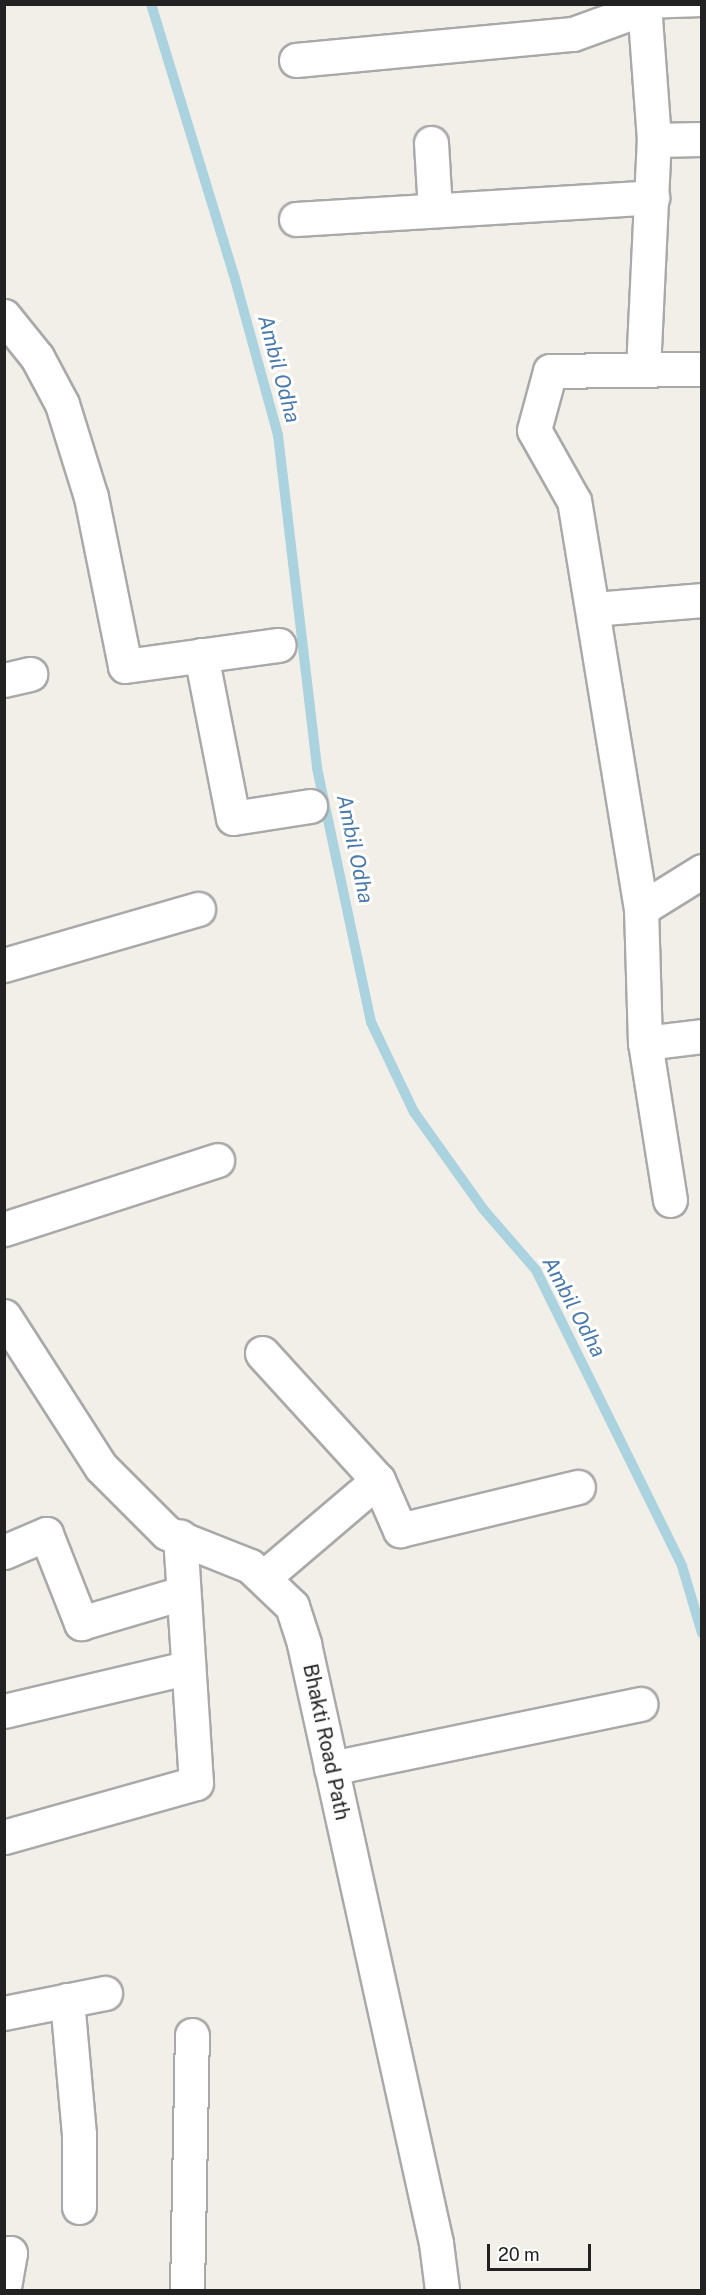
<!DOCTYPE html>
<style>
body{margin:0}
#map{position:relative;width:706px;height:2295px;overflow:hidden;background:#f2efe9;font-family:"Public Sans",sans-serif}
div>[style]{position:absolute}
.stream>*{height:10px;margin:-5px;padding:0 5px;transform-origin:5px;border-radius:5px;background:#aad3df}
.roads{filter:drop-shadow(2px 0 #a9a9a9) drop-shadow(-2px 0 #a9a9a9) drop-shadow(0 2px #a9a9a9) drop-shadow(0 -2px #a9a9a9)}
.lane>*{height:20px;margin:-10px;padding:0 10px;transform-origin:10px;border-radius:10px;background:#fff}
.street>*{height:33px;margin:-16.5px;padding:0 16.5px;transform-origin:16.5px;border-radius:16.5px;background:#fff}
span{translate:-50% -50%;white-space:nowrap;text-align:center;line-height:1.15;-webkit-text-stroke:6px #fff;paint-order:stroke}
.street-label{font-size:20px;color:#222}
.water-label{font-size:21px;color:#4a7aab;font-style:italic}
.frame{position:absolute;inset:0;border:6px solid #222;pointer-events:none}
.scale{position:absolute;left:487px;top:2244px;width:104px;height:27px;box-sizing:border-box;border:3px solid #222;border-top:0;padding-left:8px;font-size:18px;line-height:21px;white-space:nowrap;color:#222;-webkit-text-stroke:4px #fff;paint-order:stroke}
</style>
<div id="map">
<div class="stream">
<i style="left:151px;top:4px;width:288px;rotate:73deg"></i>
<i style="left:235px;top:279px;width:162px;rotate:74.6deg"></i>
<i style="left:278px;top:435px;width:335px;rotate:83.3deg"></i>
<i style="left:317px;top:768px;width:260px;rotate:78deg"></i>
<i style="left:371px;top:1022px;width:100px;rotate:64.5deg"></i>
<i style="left:414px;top:1112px;width:120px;rotate:54.5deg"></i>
<i style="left:484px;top:1210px;width:79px;rotate:49.1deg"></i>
<i style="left:536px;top:1270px;width:330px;rotate:63.7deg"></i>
<i style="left:682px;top:1566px;width:70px;rotate:73.4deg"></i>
</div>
<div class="roads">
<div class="lane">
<i style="left:644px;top:8px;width:58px;rotate:-2deg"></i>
</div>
<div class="street">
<i style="left:296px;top:60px;width:278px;rotate:-5.4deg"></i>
<i style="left:573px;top:34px;width:76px;rotate:-20.1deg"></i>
<i style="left:654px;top:140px;width:48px;rotate:-1.2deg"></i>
<i style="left:431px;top:143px;width:67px;rotate:86.6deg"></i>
<i style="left:296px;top:219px;width:357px;rotate:-3.5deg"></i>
<i style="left:4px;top:316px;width:53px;rotate:51.2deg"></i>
<i style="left:37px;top:357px;width:53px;rotate:62deg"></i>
<i style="left:62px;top:404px;width:97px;rotate:72.7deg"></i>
<i style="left:91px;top:497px;width:172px;rotate:78.6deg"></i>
<i style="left:125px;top:666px;width:155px;rotate:-7.8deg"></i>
<i style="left:643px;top:370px;width:230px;rotate:-87.3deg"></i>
<i style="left:654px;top:140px;width:136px;rotate:-94.2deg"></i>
<i style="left:593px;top:609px;width:109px;rotate:-4.7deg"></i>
<i style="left:201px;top:655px;width:166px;rotate:78.9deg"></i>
<i style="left:233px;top:818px;width:78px;rotate:-8.9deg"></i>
<i style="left:4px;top:680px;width:27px;rotate:-13deg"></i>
<i style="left:641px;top:909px;width:72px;rotate:-31.9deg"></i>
<i style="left:4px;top:965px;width:202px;rotate:-16.1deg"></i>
<i style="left:645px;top:1043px;width:57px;rotate:-7deg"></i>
<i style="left:670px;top:1200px;width:159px;rotate:-99deg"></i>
<i style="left:645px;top:1043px;width:134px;rotate:-91.7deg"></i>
<i style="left:641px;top:909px;width:413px;rotate:-99.3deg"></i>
<i style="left:574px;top:501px;width:81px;rotate:-119.4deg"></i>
<i style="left:534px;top:430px;width:61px;rotate:-74.8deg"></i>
<i style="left:550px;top:371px;width:152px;rotate:-0.8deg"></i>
<i style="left:4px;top:1229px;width:224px;rotate:-17.9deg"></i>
<i style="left:4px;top:1316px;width:179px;rotate:57.3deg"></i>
<i style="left:101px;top:1467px;width:93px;rotate:45deg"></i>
<i style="left:167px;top:1533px;width:89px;rotate:21.7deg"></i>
<i style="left:250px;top:1566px;width:58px;rotate:43.6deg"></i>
<i style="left:292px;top:1606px;width:40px;rotate:72deg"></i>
<i style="left:304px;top:1644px;width:613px;rotate:77.57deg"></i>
<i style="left:436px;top:2243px;width:47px;rotate:82.7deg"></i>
<i style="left:262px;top:1353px;width:172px;rotate:47.6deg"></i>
<i style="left:378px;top:1480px;width:151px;rotate:139.6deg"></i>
<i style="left:378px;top:1480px;width:55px;rotate:66.3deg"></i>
<i style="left:400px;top:1530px;width:183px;rotate:-13.6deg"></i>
<i style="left:4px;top:1552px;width:46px;rotate:-23.2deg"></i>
<i style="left:46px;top:1534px;width:96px;rotate:68.5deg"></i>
<i style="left:81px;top:1623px;width:105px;rotate:-16.5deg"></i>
<i style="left:4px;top:1711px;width:187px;rotate:-13.3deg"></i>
<i style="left:331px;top:1768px;width:316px;rotate:-11.7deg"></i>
<i style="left:4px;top:1837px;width:199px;rotate:-15.7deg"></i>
<i style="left:196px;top:1783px;width:247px;rotate:-93.7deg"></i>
<i style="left:67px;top:2000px;width:135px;rotate:84.9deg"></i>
<i style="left:79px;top:2134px;width:73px;rotate:90deg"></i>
<i style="left:4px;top:2013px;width:103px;rotate:-11.2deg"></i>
<i style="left:4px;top:2254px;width:6px;rotate:-9deg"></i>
<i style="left:10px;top:2253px;width:34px;rotate:100deg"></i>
<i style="left:187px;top:2290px;width:255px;rotate:-88.9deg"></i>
</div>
</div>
<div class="street-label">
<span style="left:326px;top:1742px;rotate:78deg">Bhakti Road Path</span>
</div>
<div class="water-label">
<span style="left:279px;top:369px;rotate:75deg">Ambil Odha</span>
<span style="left:355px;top:849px;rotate:78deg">Ambil Odha</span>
<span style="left:574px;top:1307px;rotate:62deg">Ambil Odha</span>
</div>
<div class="frame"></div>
<div class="scale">20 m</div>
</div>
